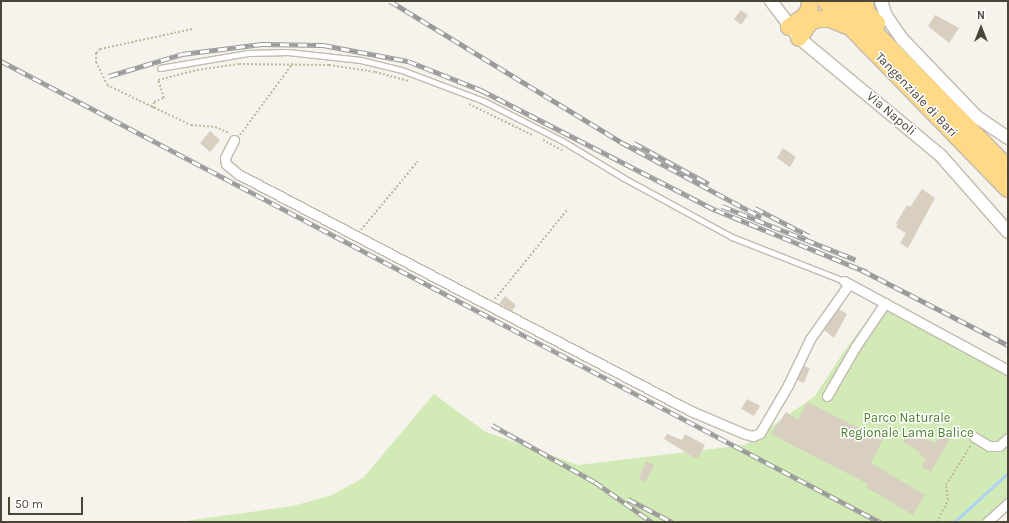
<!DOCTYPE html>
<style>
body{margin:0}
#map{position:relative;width:1009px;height:523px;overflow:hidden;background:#f6f3ec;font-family:Karla,sans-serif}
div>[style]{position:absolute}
.green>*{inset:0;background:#d2eab5}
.stream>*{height:3px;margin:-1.5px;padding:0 1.5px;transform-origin:1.5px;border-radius:1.5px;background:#a9d4f2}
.building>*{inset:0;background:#d8cfc1}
.path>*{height:2px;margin-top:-1px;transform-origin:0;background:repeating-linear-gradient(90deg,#c4b79f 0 2px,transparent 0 4px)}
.roads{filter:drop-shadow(1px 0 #c2bbae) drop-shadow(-1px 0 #c2bbae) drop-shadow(0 1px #c2bbae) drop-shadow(0 -1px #c2bbae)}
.service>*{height:4.5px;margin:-2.25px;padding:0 2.25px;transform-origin:2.25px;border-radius:2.25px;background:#fff}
.minor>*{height:9px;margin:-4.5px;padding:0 4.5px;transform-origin:4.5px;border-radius:4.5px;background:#fff}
.tertiary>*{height:12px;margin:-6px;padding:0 6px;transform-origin:6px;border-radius:6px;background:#fff}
.trunk>*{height:16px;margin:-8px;padding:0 8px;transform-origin:8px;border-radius:8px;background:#ffd985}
.rail>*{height:4.5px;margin-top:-2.25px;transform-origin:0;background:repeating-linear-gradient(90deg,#fff 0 9px,#9a9a9a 0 18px);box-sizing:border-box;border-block:1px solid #9a9a9a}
span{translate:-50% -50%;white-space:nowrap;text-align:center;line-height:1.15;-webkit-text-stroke:3px #fff;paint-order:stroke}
.street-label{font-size:13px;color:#4b4439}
.park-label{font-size:13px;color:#4a7f2a}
.frame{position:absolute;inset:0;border:2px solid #4b4439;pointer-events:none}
.north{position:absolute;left:961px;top:8px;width:40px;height:40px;-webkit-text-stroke:3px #fff;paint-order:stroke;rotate:0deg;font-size:11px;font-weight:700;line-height:16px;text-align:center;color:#4b4439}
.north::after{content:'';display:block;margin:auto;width:14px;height:18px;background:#4b4439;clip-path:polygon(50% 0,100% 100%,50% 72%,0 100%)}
.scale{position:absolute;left:8px;top:497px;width:75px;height:18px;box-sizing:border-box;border:2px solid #4b4439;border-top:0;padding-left:5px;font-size:12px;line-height:14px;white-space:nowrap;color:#4b4439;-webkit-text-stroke:3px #fff;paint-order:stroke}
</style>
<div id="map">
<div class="green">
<i style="clip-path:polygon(881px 302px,1008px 369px,1008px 503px,990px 522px,178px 522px,293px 506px,332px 495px,363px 478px,434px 394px,484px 431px,578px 465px,745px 445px,815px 396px,845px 350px)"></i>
</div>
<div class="stream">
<i style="left:954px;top:522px;width:73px;rotate:-42.2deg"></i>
</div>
<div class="building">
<i style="clip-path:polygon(741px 10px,748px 15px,741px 25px,734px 19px)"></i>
<i style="clip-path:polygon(935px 15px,959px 28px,949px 43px,928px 26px)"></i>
<i style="clip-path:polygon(210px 131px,220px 140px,210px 152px,200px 143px)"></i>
<i style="clip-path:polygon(783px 148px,796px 157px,790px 167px,777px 158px)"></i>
<i style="clip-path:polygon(922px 189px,935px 198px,908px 248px,900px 243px,906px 233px,896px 227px,898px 224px,896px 223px,904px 210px,907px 205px,910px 207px)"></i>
<i style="clip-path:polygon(505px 296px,516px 305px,512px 311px,499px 304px)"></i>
<i style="clip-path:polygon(839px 309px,847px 314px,834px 338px,824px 330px)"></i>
<i style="clip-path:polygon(804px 366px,810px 368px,804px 383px,797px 380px)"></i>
<i style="clip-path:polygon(747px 399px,760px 406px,754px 416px,741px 409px)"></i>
<i style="clip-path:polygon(807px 402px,883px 440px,871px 463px,925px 495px,913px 515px,866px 487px,868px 484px,771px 434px,786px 412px,798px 420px)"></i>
<i style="clip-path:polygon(942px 431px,951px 437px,931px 472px,921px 467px,926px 459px,919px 455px,920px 452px,903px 442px,909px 432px,935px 443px)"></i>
<i style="clip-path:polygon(667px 434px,682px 440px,685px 434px,705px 445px,699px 457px,695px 458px,664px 439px)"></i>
<i style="clip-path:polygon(646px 461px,654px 465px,646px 482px,639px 479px)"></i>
</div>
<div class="path">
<i style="left:192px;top:29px;width:94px;rotate:167.7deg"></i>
<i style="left:100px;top:49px;width:6px;rotate:135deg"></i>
<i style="left:96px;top:53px;width:9px;rotate:90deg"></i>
<i style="left:96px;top:62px;width:25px;rotate:64deg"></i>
<i style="left:107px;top:85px;width:93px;rotate:25.5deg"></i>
<i style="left:191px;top:125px;width:24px;rotate:5deg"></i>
<i style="left:215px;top:127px;width:16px;rotate:22deg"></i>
<i style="left:469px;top:104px;width:70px;rotate:26.2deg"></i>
<i style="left:153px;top:108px;width:6px;rotate:-81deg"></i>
<i style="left:154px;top:102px;width:11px;rotate:-22deg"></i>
<i style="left:164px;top:98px;width:19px;rotate:-108deg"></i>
<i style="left:158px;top:80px;width:40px;rotate:-14.4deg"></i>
<i style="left:197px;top:70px;width:42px;rotate:-8.1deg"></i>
<i style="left:239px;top:64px;width:90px;rotate:0.6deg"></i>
<i style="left:329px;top:65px;width:47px;rotate:8.7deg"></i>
<i style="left:375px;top:72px;width:35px;rotate:15deg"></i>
<i style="left:240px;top:135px;width:89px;rotate:-53.6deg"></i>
<i style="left:543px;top:140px;width:24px;rotate:28deg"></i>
<i style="left:361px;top:230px;width:89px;rotate:-50.4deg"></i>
<i style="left:495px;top:299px;width:114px;rotate:-51deg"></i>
<i style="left:937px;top:522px;width:25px;rotate:-63deg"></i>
<i style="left:948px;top:500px;width:15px;rotate:-98deg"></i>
<i style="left:946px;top:485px;width:47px;rotate:-58deg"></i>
</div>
<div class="roads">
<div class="service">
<i style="left:160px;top:68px;width:89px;rotate:-9.7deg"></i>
<i style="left:248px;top:53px;width:40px;rotate:-1.4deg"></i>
<i style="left:288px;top:52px;width:73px;rotate:6.3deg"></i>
<i style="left:361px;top:60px;width:42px;rotate:13.7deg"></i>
<i style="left:402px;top:70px;width:88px;rotate:20.7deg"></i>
<i style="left:484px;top:101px;width:86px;rotate:26.9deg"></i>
<i style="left:561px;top:140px;width:74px;rotate:31.1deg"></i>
<i style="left:624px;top:178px;width:123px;rotate:28.6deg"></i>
<i style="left:732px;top:237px;width:120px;rotate:21.4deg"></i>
</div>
<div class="minor">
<i style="left:234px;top:140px;width:20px;rotate:117deg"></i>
<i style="left:225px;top:158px;width:6px;rotate:81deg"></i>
<i style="left:226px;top:164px;width:16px;rotate:40deg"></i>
<i style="left:238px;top:174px;width:511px;rotate:27.62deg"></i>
<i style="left:691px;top:411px;width:59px;rotate:23.1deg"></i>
<i style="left:745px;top:434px;width:8px;rotate:14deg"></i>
<i style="left:753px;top:436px;width:8px;rotate:-23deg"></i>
<i style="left:760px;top:433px;width:56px;rotate:-59.7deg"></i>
<i style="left:788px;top:385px;width:51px;rotate:-64.4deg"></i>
<i style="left:810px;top:339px;width:67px;rotate:-54.7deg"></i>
<i style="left:844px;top:281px;width:187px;rotate:28.5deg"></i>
<i style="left:827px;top:396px;width:58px;rotate:-59.9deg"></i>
<i style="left:856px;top:346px;width:52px;rotate:-56deg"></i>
<i style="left:974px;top:437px;width:17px;rotate:31deg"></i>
<i style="left:989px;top:446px;width:10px"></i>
<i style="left:999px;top:446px;width:12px;rotate:-42deg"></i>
<i style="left:987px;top:522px;width:28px;rotate:-42deg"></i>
</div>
<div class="tertiary">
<i style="left:771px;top:1px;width:46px;rotate:52.9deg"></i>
<i style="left:799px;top:38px;width:185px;rotate:39.7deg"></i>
<i style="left:941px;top:156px;width:101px;rotate:48.6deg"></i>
<i style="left:881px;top:1px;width:16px;rotate:72deg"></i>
<i style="left:886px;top:16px;width:28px;rotate:55deg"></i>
<i style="left:902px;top:39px;width:108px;rotate:46.1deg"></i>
<i style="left:977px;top:117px;width:37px;rotate:34deg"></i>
</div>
<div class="trunk">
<i style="left:825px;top:1px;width:262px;rotate:45.8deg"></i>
<i style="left:844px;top:1px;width:234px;rotate:45.5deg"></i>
<i style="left:865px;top:1px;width:11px;rotate:85deg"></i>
<i style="left:866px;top:12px;width:16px;rotate:45deg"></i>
<i style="left:789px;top:27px;width:18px;rotate:-34deg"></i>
<i style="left:804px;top:17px;width:9px;rotate:-54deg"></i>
<i style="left:809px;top:10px;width:9px;rotate:-84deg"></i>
<i style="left:799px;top:38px;width:19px;rotate:-55deg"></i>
<i style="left:810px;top:22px;width:9px;rotate:-18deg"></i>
<i style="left:819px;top:19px;width:11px"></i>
<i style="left:830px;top:19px;width:18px;rotate:22deg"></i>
</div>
</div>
<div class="rail">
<i style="left:390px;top:1px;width:271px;rotate:31.4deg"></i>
<i style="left:621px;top:142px;width:159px;rotate:28.2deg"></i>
<i style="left:1px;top:61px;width:993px;rotate:27.68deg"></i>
<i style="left:109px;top:76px;width:76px;rotate:-16.8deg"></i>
<i style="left:182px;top:54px;width:81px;rotate:-7.1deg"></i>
<i style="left:262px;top:44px;width:61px;rotate:0.9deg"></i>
<i style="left:323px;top:45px;width:86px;rotate:10.7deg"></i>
<i style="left:408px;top:61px;width:79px;rotate:21.7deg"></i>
<i style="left:481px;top:90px;width:264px;rotate:27.1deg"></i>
<i style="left:716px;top:210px;width:163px;rotate:22.3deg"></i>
<i style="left:634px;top:143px;width:85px;rotate:28.7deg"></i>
<i style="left:722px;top:206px;width:144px;rotate:21.9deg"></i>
<i style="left:755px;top:208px;width:61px;rotate:27.4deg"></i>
<i style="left:862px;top:270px;width:164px;rotate:27.2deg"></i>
<i style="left:492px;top:425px;width:118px;rotate:29deg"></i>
<i style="left:595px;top:482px;width:70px;rotate:35.1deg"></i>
<i style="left:628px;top:499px;width:50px;rotate:27.6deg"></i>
</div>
<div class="street-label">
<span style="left:916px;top:95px;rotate:46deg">Tangenziale di Bari</span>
<span style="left:891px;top:114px;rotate:40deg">Via Napoli</span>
</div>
<div class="park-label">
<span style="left:907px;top:426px">Parco Naturale<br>Regionale Lama Balice</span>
</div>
<div class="frame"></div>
<div class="north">N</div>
<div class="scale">50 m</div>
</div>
